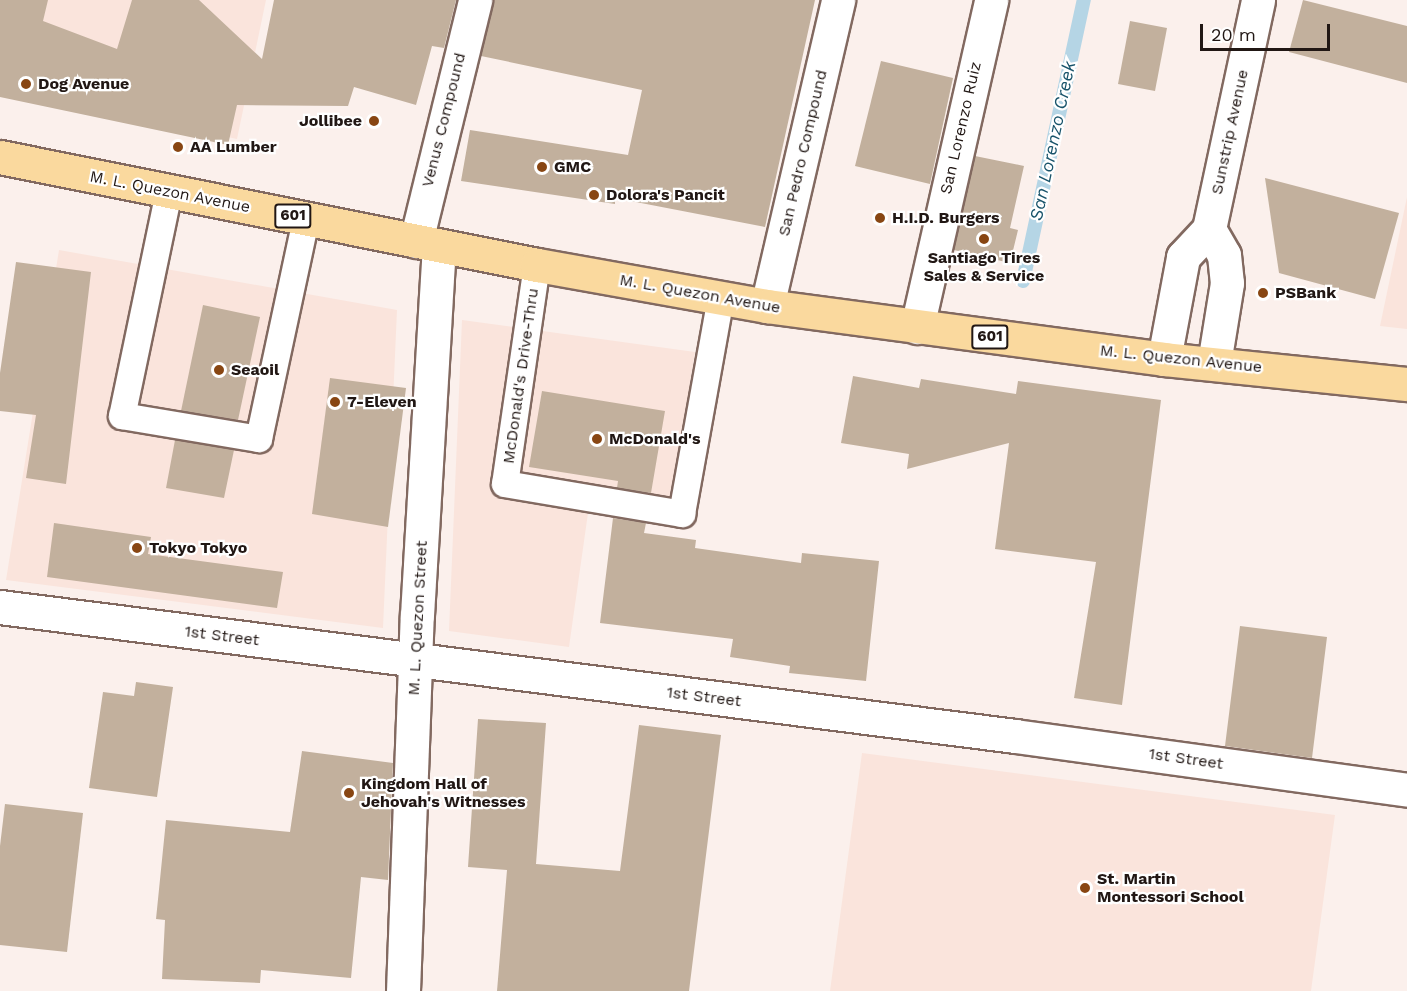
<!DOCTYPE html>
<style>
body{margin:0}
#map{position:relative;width:1407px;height:991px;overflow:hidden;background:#fbf0ec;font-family:"Work Sans",sans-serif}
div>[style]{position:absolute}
.built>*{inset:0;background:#fae4dc}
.stream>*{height:14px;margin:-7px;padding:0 7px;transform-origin:7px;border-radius:7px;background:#b5d5e5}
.building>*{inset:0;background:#c2b09d}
.roads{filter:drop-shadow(2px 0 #826960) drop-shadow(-2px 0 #826960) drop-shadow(0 2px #826960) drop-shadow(0 -2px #826960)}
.lane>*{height:26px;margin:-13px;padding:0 13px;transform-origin:13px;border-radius:13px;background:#fff}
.street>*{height:33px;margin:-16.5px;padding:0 16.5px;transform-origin:16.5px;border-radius:16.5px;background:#fff}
.primary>*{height:33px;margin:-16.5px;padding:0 16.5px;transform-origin:16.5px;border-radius:16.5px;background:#fad99e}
.dots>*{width:16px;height:16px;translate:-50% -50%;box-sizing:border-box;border:3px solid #fff;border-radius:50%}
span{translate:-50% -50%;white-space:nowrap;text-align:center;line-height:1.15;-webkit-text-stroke:4.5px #fff;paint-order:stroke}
.shield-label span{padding:2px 4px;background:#fff;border:2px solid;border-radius:4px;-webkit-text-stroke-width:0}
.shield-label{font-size:15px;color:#211714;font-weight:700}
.poi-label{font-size:16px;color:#211714;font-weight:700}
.left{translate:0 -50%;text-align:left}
.right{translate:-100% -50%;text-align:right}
.street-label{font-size:16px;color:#211714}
.water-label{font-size:18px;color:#19546b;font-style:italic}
.scale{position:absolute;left:1200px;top:24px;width:130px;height:27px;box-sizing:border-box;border:3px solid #211714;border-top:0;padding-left:8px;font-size:18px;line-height:21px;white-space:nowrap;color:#211714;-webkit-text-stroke:4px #fff;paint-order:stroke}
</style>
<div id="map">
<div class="built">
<i style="clip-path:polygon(0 0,266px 0,237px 139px,0 88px)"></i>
<i style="clip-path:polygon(1407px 197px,1407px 329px,1380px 326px)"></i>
<i style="clip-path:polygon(59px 250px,397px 310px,383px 628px,6px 580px)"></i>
<i style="clip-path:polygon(462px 320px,695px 352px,669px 512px,590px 499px,569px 647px,449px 631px)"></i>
<i style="clip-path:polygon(862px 753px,1335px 815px,1311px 991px,830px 991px)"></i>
</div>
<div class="stream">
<i style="left:1023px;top:281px;width:288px;rotate:-77.8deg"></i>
</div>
<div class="building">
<i style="clip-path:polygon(0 0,48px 0,43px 21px,117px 49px,132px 0,199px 0,262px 59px,274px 0,456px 0,444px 48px,432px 46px,416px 105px,354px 87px,348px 106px,237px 105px,228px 145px,0 97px)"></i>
<i style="clip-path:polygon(493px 0,815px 0,765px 227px,615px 198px,615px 204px,461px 181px,470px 130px,628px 155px,642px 90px,481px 56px)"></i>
<i style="clip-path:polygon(1303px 0,1407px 26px,1407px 83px,1289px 52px)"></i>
<i style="clip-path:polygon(1130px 21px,1167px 28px,1155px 91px,1118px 84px)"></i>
<i style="clip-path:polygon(881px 61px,953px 78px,930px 184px,855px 166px)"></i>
<i style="clip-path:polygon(975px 156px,1024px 166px,1010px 228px,1018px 230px,1010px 263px,954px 250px)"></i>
<i style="clip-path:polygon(1265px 178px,1399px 213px,1375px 299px,1279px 273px)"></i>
<i style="clip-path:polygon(16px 262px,91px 272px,66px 484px,26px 478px,36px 415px,0 411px,0 373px)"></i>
<i style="clip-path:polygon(203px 305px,260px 317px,238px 420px,181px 411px)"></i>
<i style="clip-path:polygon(853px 376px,919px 388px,921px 379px,1016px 394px,1018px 381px,1161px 400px,1122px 705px,1074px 698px,1096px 562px,995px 549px,1009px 443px,907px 469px,909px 454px,841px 443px)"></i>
<i style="clip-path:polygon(330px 378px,406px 388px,388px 527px,312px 514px)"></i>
<i style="clip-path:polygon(542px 391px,665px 411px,651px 493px,617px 488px,618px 481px,529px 467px)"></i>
<i style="clip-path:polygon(175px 440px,234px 450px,224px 498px,166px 488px)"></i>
<i style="clip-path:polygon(613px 518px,646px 523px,644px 533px,696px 540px,695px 548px,801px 563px,802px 553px,879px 561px,866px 681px,789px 673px,790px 666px,730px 657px,733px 639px,600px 623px)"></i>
<i style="clip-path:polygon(54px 523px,151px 537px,148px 554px,283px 572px,277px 608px,47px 577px)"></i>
<i style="clip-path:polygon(1240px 626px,1327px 637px,1312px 758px,1225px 746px)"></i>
<i style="clip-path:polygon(136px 682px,173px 687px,157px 797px,89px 788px,103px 692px,134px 696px)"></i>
<i style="clip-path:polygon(478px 719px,546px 723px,536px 864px,620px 871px,639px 725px,721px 735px,689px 991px,497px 991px,507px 870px,468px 867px)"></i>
<i style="clip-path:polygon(302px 751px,393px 763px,388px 880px,361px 877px,351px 978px,261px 970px,260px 983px,162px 979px,165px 920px,156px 919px,166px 820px,290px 832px)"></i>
<i style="clip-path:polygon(5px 804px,83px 813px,67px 952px,0 945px,0 846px)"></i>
</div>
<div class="roads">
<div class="lane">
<i style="left:169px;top:192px;width:229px;rotate:101.8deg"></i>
<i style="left:122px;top:416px;width:139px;rotate:9.5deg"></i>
<i style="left:259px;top:439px;width:225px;rotate:-77.9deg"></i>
<i style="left:537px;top:265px;width:221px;rotate:98.3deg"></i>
<i style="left:505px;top:484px;width:180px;rotate:9.6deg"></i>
<i style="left:682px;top:514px;width:220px;rotate:-79.8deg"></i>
</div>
<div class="street">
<i style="left:1209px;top:229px;width:234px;rotate:-77.9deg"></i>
<i style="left:1209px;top:229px;width:30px;rotate:60deg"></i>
<i style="left:1224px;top:255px;width:28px;rotate:84deg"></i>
<i style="left:1227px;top:283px;width:81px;rotate:99.2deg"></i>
<i style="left:416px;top:241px;width:248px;rotate:-76.2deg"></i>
<i style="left:767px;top:306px;width:314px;rotate:-76.9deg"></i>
<i style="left:917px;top:327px;width:335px;rotate:-77.2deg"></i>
<i style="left:1164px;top:359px;width:104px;rotate:-79.4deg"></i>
<i style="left:1183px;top:257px;width:38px;rotate:-47deg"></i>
<i style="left:0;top:607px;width:1023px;rotate:7.24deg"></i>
<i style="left:1015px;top:736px;width:396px;rotate:7.8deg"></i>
<i style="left:403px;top:991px;width:376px;rotate:-87.9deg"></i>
<i style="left:417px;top:615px;width:370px;rotate:-86.6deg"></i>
</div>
<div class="primary">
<i style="left:0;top:157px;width:548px;rotate:11.37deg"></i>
<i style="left:537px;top:265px;width:234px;rotate:10.1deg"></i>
<i style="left:767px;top:306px;width:401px;rotate:7.6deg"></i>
<i style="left:1164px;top:359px;width:244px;rotate:5.9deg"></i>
</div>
</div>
<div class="dots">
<i style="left:26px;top:84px;background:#884613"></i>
<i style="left:374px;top:121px;background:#884613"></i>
<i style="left:178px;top:147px;background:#884613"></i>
<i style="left:542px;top:167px;background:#884613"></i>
<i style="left:594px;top:195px;background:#884613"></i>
<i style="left:880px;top:218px;background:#884613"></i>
<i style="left:984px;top:239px;background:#884613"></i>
<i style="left:1263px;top:293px;background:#884613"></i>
<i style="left:219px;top:370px;background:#884613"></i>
<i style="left:335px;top:402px;background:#884613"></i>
<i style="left:597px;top:439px;background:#884613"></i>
<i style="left:137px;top:548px;background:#884613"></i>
<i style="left:349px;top:793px;background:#884613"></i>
<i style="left:1085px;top:888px;background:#884613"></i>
</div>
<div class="shield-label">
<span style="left:293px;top:216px">601</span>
<span style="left:990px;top:337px">601</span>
</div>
<div class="poi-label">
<span class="left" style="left:38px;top:84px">Dog Avenue</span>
<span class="right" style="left:362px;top:121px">Jollibee</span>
<span class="left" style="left:190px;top:147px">AA Lumber</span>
<span class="left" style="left:554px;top:167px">GMC</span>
<span class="left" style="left:606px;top:195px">Dolora's Pancit</span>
<span class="left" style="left:892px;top:218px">H.I.D. Burgers</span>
<span style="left:984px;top:267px">Santiago Tires<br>Sales &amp; Service</span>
<span class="left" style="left:1275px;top:293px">PSBank</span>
<span class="left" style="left:231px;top:370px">Seaoil</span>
<span class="left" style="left:347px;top:402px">7-Eleven</span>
<span class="left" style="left:609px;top:439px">McDonald's</span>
<span class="left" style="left:149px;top:548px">Tokyo Tokyo</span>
<span class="left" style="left:361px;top:793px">Kingdom Hall of<br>Jehovah's Witnesses</span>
<span class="left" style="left:1097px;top:888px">St. Martin<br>Montessori School</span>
</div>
<div class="street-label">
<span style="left:444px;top:120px;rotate:-76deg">Venus Compound</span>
<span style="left:961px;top:128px;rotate:-77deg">San Lorenzo Ruiz</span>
<span style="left:1230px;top:132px;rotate:-78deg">Sunstrip Avenue</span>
<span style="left:803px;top:153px;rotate:-77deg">San Pedro Compound</span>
<span style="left:170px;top:192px;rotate:11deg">M. L. Quezon Avenue</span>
<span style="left:700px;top:294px;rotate:10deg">M. L. Quezon Avenue</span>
<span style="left:1181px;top:359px;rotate:6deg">M. L. Quezon Avenue</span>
<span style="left:521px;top:376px;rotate:-82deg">McDonald's Drive-Thru</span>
<span style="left:418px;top:618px;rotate:-87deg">M. L. Quezon Street</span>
<span style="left:222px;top:636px;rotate:7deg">1st Street</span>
<span style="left:704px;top:697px;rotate:7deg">1st Street</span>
<span style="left:1186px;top:759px;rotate:8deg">1st Street</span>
</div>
<div class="water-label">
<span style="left:1053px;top:141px;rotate:-78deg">San Lorenzo Creek</span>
</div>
<div class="scale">20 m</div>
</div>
